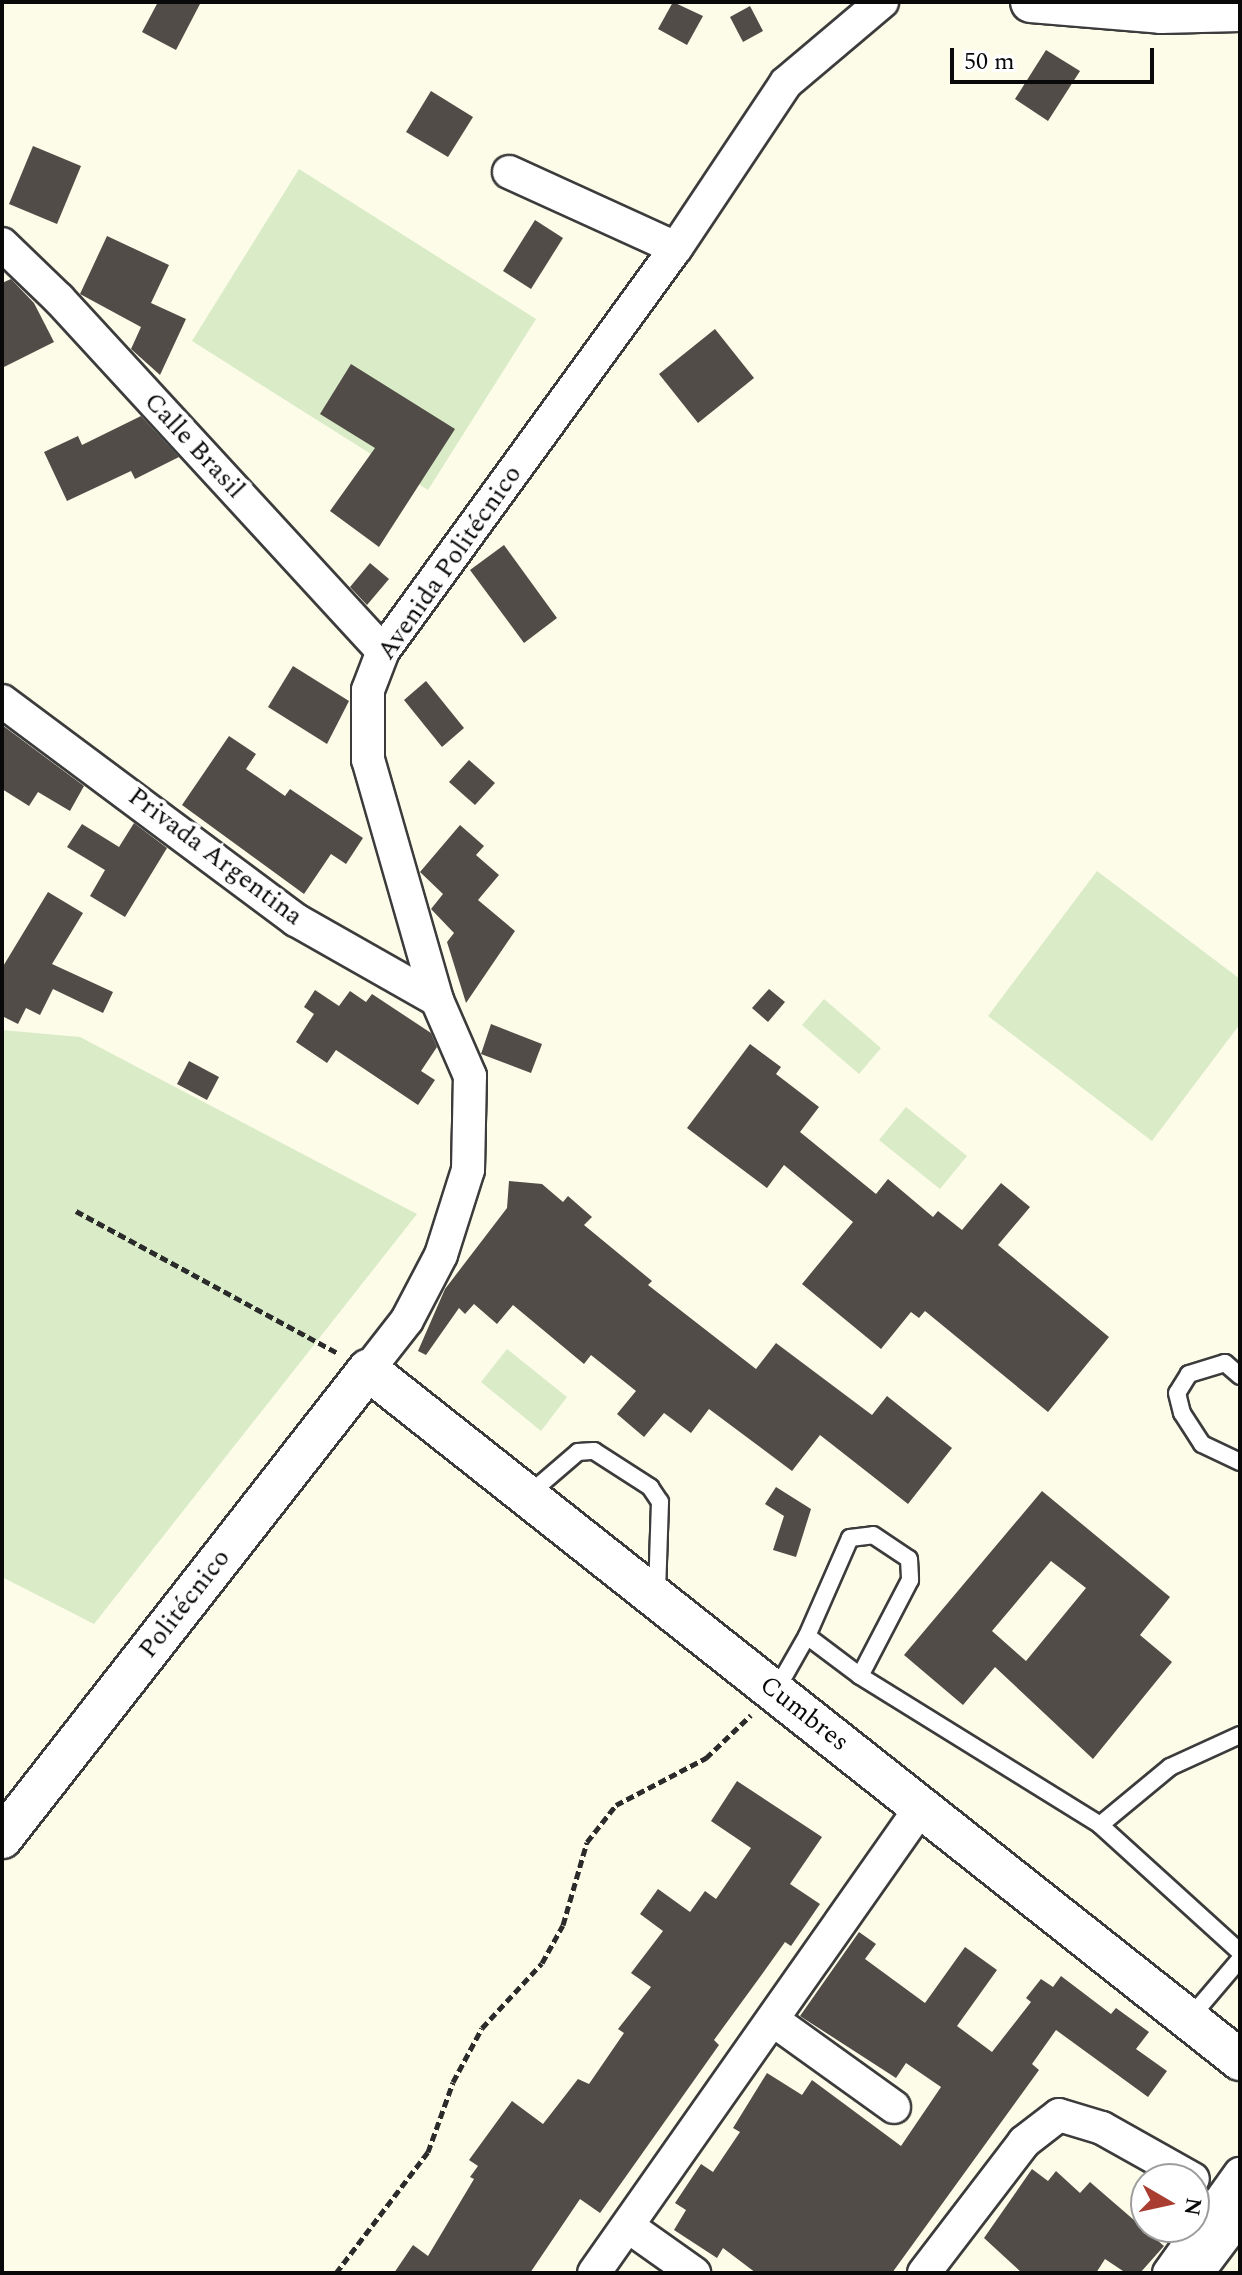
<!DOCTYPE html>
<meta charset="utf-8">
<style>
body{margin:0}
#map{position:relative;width:1242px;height:2275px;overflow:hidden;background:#fdfce8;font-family:Spectral,serif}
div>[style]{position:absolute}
.pitch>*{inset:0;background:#d9ebc7}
.building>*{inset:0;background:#514c47}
.path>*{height:5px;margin-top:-2.5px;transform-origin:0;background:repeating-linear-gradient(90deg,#2b2b2b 0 8px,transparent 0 12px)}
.roads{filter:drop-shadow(2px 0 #3c3c3c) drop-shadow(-2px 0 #3c3c3c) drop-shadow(0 2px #3c3c3c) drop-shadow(0 -2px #3c3c3c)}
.service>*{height:16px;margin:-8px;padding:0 8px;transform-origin:8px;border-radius:8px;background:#fff}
.minor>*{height:32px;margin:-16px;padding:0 16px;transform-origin:16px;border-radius:16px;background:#fff}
.tertiary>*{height:40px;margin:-20px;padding:0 20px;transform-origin:20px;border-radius:20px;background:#fff}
span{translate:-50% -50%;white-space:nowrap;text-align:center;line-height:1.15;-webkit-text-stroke:8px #fff;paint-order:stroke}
.street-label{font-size:26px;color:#090909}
.frame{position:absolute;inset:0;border:4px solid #090909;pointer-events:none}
.north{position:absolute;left:1130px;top:2163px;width:80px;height:80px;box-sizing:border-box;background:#fff;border:2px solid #9d9d9d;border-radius:50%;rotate:99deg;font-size:22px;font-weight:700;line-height:32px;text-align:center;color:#090909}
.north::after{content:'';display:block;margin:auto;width:28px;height:36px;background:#aa3d31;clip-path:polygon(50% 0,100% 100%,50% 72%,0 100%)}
.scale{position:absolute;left:950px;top:48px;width:204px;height:36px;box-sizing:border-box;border:4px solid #090909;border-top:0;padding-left:10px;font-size:24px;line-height:28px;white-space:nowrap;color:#090909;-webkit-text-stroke:6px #fff;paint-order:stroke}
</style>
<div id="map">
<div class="pitch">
<i style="clip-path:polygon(299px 169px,536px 319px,428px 490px,192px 341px)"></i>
<i style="clip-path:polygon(1097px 871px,1240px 979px,1240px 1024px,1152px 1141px,988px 1016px)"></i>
<i style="clip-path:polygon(824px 999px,881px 1048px,859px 1074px,802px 1025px)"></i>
<i style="clip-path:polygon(2px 1030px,80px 1037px,417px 1214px,94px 1624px,2px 1577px)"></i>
<i style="clip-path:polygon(906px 1107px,967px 1156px,940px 1189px,879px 1140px)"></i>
<i style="clip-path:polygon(507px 1349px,567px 1397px,541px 1431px,481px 1382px)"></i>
</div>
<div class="building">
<i style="clip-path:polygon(158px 2px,201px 2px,176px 50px,142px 32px)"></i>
<i style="clip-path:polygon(673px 2px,703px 16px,687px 45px,658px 29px)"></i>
<i style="clip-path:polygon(750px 6px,763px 31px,743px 42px,730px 17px)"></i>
<i style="clip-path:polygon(1046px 50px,1080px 71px,1048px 121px,1015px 99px)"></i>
<i style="clip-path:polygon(431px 91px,473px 117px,448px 157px,406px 132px)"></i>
<i style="clip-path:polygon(33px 146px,81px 166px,57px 224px,9px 204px)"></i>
<i style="clip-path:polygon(535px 220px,563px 238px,531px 289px,503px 271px)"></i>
<i style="clip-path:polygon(107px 236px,169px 265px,151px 303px,186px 319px,160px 375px,131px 349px,141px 327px,80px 294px)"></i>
<i style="clip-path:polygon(11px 279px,34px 303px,54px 342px,2px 368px,2px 283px)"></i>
<i style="clip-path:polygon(715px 329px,754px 378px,698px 423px,659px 374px)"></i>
<i style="clip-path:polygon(351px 364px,455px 429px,379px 547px,330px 511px,375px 448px,320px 414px)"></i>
<i style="clip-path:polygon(141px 416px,179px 457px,135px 479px,131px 471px,67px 501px,44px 452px,78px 436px,82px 445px)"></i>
<i style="clip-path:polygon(504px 545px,557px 618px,524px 643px,470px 570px)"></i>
<i style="clip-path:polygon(370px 563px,389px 579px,367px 605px,350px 587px)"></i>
<i style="clip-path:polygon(293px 666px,349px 701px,327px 744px,268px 707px)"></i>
<i style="clip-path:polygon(426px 681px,464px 728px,442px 747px,404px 700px)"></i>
<i style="clip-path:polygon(2px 725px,84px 786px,70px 811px,38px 792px,29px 806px,2px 789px)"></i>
<i style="clip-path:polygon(229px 736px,256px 754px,246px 769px,285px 796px,290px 789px,363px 838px,346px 864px,331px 854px,304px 894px,182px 805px)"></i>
<i style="clip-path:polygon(469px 760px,495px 783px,475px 805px,449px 782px)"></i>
<i style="clip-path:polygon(134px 823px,167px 848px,125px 917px,90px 896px,105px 870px,67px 847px,82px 824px,119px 847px)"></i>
<i style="clip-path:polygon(460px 825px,484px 846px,476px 855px,499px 875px,478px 900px,515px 931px,466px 1003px,447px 942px,454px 933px,431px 909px,443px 894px,420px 872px)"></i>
<i style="clip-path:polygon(48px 892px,83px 913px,52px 964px,113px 992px,103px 1013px,53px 989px,40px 1015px,26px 1008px,18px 1024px,2px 1016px,2px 968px)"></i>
<i style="clip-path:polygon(769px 989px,785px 1002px,768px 1022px,752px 1008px)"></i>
<i style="clip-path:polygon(315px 990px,339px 1006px,350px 991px,366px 1002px,372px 994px,431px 1033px,437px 1047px,421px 1071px,435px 1080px,418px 1105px,336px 1050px,327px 1063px,296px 1042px,314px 1014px,304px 1007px)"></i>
<i style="clip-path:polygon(491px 1024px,542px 1044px,531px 1073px,481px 1054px)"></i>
<i style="clip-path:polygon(750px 1044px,781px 1067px,776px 1074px,819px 1107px,800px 1132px,876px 1194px,888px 1179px,933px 1217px,938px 1211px,962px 1230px,1001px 1183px,1030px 1207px,998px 1245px,1109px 1337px,1048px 1412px,925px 1311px,919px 1318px,911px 1312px,881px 1349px,802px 1284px,853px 1222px,784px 1165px,767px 1188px,687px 1128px)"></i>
<i style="clip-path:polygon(189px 1061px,219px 1077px,207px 1100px,177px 1084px)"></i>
<i style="clip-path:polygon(509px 1181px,542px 1184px,563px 1202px,568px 1196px,592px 1217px,584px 1225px,652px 1281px,648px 1285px,756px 1369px,776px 1343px,872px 1415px,887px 1396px,952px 1448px,908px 1504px,820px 1435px,792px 1471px,709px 1409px,691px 1433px,664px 1413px,644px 1437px,617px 1414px,636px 1391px,591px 1355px,584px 1364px,513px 1305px,497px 1324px,474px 1304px,465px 1314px,459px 1308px,426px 1355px,418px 1351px,445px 1289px,507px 1208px)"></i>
<i style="clip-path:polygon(776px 1487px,811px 1509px,796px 1557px,773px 1550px,784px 1516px,765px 1504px)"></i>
<i style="clip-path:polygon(evenodd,1042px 1491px,1170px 1597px,1140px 1635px,1172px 1662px,1093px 1759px,995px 1667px,963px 1705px,904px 1655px,1042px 1491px,1051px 1561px,1086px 1588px,1026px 1661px,992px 1631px,1051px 1561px)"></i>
<i style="clip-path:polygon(737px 1781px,822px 1837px,790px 1884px,820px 1904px,791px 1946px,785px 1942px,760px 1977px,714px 2040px,719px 2045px,600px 2213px,580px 2199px,530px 2273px,394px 2273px,413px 2245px,428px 2256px,474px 2179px,470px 2177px,478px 2166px,469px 2160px,512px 2101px,543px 2124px,578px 2079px,589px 2084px,624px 2033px,618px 2029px,651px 1987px,631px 1973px,663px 1931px,640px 1914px,658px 1889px,690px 1912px,705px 1891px,716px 1899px,751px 1848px,711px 1821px)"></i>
<i style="clip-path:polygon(859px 1932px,876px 1944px,865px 1959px,925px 2003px,965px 1947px,997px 1970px,957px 2026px,992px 2052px,1031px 2002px,1026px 1998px,1041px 1979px,1053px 1987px,1061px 1976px,1111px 2014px,1116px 2008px,1149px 2032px,1136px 2049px,1167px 2071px,1148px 2097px,1056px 2030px,1032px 2064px,1039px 2070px,892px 2273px,756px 2273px,723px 2248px,717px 2258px,674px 2230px,686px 2210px,675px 2203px,701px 2164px,713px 2172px,740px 2132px,733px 2128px,767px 2073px,802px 2095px,812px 2080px,901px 2146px,941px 2087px,906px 2063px,896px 2078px,800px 2016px)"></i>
<i style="clip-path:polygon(1032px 2169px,1048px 2181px,1056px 2171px,1080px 2193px,1090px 2182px,1164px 2246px,1140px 2273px,1126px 2273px,1105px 2259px,1096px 2273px,1022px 2273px,984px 2238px)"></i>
</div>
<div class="path">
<i style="left:76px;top:1211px;width:299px;rotate:28.5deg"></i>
<i style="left:336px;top:2273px;width:152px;rotate:-52.8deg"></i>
<i style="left:428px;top:2152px;width:74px;rotate:-70.3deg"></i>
<i style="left:453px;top:2082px;width:61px;rotate:-61.8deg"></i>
<i style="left:482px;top:2028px;width:88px;rotate:-47.3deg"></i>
<i style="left:542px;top:1963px;width:43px;rotate:-61.1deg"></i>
<i style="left:563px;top:1925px;width:86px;rotate:-73.9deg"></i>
<i style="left:587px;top:1842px;width:47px;rotate:-51.9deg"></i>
<i style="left:616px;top:1805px;width:102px;rotate:-27.6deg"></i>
<i style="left:706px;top:1758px;width:62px;rotate:-43.7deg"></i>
</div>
<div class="roads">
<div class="service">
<i style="left:1240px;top:1376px;width:20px;rotate:-139deg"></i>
<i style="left:1225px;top:1363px;width:38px;rotate:163deg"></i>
<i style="left:1189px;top:1374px;width:22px;rotate:122deg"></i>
<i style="left:1177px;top:1393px;width:21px;rotate:76deg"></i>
<i style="left:1182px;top:1413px;width:37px;rotate:57deg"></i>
<i style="left:1202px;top:1444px;width:42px;rotate:25.3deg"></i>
<i style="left:528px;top:1495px;width:66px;rotate:-40.7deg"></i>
<i style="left:578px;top:1452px;width:16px;rotate:-4deg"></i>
<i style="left:594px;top:1451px;width:67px;rotate:32.7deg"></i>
<i style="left:650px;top:1487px;width:18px;rotate:56deg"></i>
<i style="left:660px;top:1502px;width:91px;rotate:91.9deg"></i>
<i style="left:807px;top:1636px;width:107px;rotate:-66.3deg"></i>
<i style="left:850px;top:1538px;width:23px;rotate:-7deg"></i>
<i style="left:873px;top:1535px;width:43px;rotate:33.7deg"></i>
<i style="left:909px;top:1559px;width:21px;rotate:87deg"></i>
<i style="left:910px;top:1580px;width:108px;rotate:117.5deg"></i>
<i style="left:775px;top:1692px;width:64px;rotate:-60.3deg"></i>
<i style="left:807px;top:1636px;width:66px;rotate:37deg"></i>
<i style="left:860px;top:1676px;width:282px;rotate:31.8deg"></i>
<i style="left:1100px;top:1825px;width:189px;rotate:42.2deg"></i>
<i style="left:1100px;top:1825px;width:91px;rotate:-39.6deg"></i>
<i style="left:1170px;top:1767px;width:77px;rotate:-24.6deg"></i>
<i style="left:1189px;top:2019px;width:79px;rotate:-49.6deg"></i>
</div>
<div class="minor">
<i style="left:509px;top:172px;width:183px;rotate:24.5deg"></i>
<i style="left:2px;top:244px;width:79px;rotate:44deg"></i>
<i style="left:59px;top:299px;width:478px;rotate:47.4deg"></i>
<i style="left:2px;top:701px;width:367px;rotate:36.7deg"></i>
<i style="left:296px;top:920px;width:162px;rotate:29.6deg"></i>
<i style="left:368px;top:1370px;width:63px;rotate:-52deg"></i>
<i style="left:407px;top:1320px;width:73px;rotate:-62.4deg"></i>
<i style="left:441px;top:1255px;width:89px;rotate:-72.4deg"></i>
<i style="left:468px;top:1170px;width:94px;rotate:-88.8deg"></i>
<i style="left:470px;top:1076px;width:83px;rotate:-113.5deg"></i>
<i style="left:437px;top:1000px;width:250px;rotate:-106deg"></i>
<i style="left:368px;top:760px;width:70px;rotate:-90deg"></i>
<i style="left:368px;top:690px;width:42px;rotate:-69deg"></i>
<i style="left:383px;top:651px;width:498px;rotate:-54deg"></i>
<i style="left:676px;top:248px;width:198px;rotate:-56.3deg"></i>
<i style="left:786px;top:83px;width:126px;rotate:-40.2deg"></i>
<i style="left:773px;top:2020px;width:149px;rotate:35.7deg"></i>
<i style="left:629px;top:2227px;width:80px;rotate:35.3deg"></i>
<i style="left:594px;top:2273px;width:571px;rotate:-54.92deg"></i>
<i style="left:924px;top:2273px;width:165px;rotate:-52.6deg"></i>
<i style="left:1024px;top:2142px;width:44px;rotate:-37.6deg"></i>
<i style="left:1059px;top:2115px;width:45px;rotate:16.8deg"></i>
<i style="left:1102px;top:2128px;width:104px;rotate:29.3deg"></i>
<i style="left:1169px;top:2273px;width:122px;rotate:-54.4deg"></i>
<i style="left:1197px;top:2273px;width:71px;rotate:-53deg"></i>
</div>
<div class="tertiary">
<i style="left:1031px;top:2px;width:130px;rotate:4.8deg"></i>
<i style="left:1161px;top:13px;width:79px;rotate:-1.5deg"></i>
<i style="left:2px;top:1838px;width:594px;rotate:-51.97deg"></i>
<i style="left:368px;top:1370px;width:1112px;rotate:38.35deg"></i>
</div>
</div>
<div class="street-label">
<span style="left:194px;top:446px;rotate:47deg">Calle Brasil</span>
<span style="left:450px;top:563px;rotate:-55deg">Avenida Politécnico</span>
<span style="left:215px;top:857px;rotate:37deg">Privada Argentina</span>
<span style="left:185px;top:1604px;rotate:-52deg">Politécnico</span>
<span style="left:804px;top:1714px;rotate:38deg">Cumbres</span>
</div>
<div class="frame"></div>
<div class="north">N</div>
<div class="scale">50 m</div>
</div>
